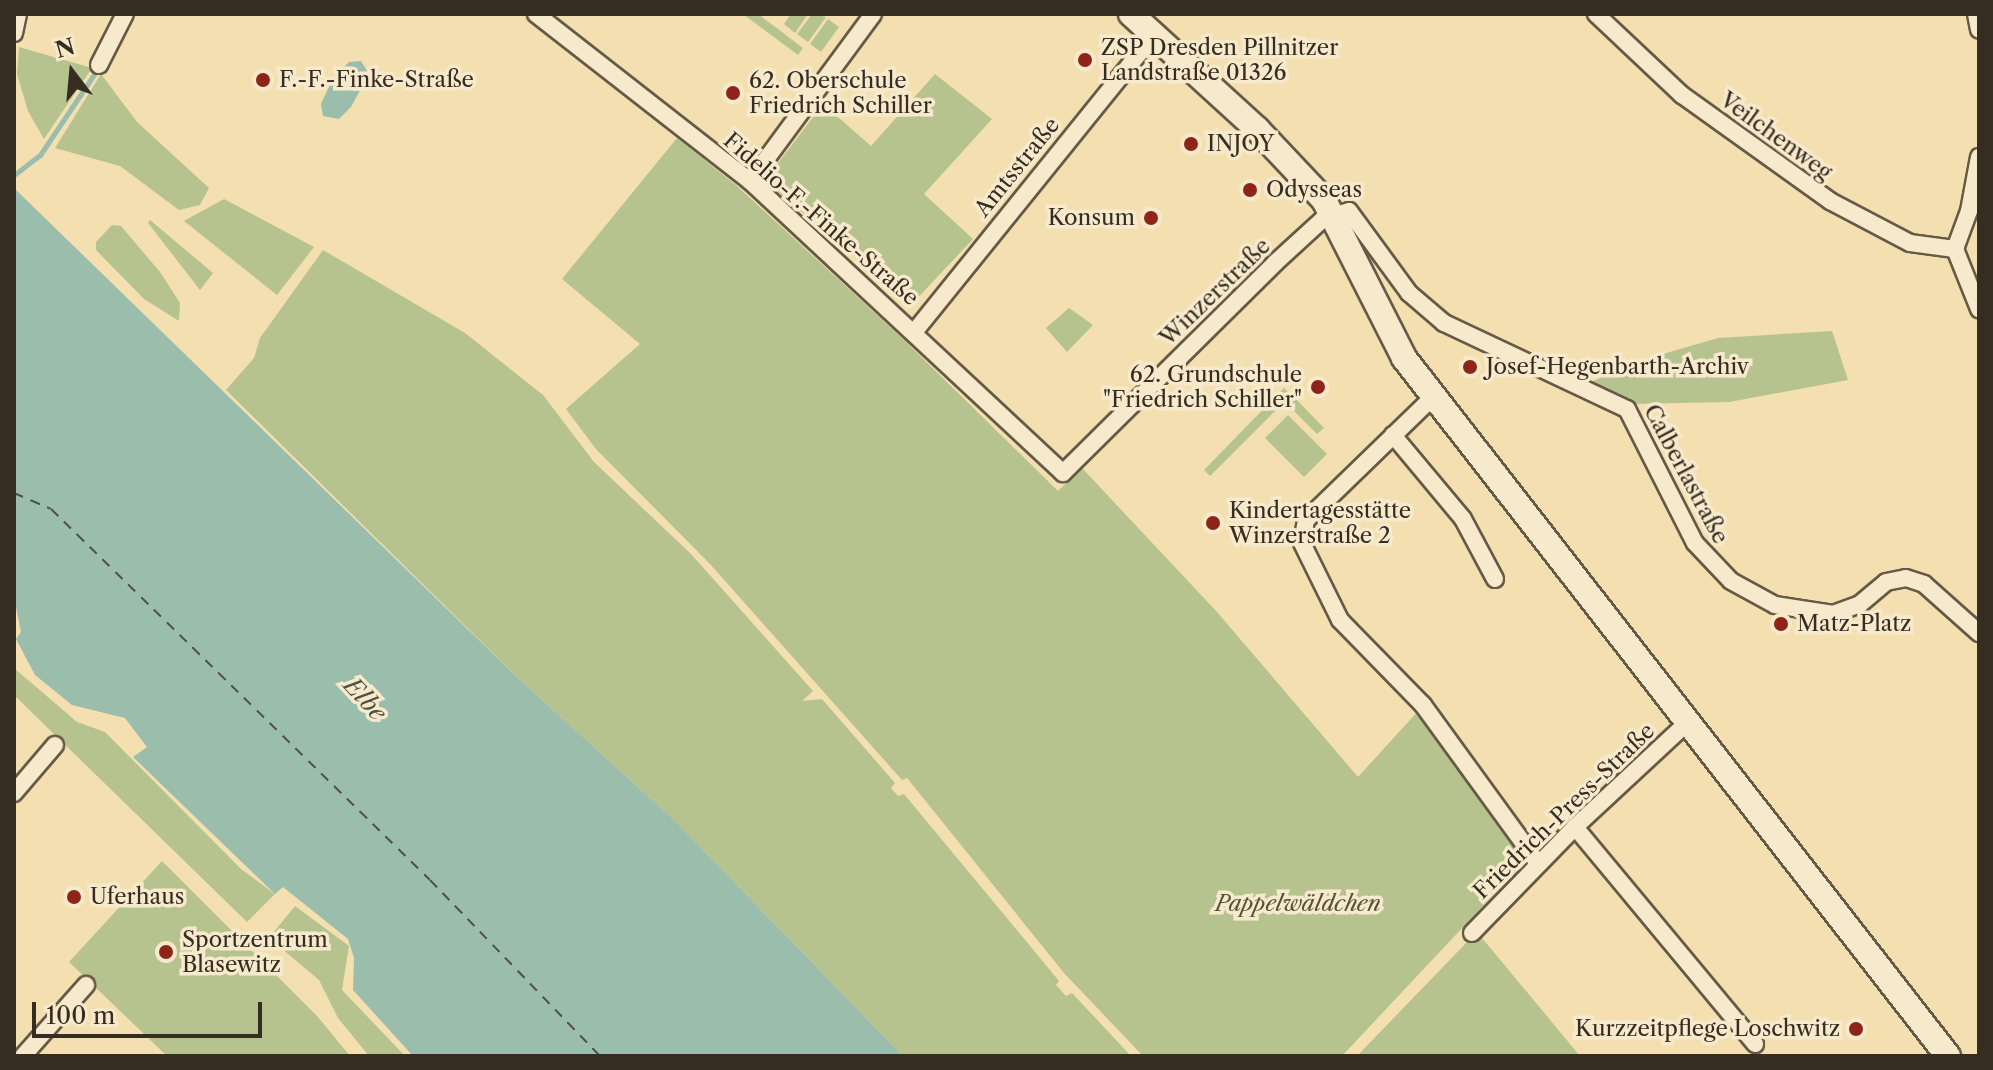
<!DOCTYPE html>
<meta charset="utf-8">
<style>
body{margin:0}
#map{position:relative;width:1993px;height:1070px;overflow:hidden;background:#f3dfb0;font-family:"Libre Caslon Text",serif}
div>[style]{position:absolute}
.green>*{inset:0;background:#b6c38e}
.water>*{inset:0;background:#9bbdab}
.stream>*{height:5px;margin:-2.5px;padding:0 2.5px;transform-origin:2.5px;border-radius:2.5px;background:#9bbdab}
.ferry>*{height:2px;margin-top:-1px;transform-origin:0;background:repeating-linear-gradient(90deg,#4f5144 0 10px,transparent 0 18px)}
.roads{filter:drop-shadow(2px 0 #655a46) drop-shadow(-2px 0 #655a46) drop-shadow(0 2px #655a46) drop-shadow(0 -2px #655a46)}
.street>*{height:16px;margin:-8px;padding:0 8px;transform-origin:8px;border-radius:8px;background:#f7eacc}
.secondary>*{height:24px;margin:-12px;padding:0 12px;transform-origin:12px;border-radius:12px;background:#f7eacc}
.dots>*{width:22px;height:22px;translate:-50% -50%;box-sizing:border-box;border:4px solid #f7eacc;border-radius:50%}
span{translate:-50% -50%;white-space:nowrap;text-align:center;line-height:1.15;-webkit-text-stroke:7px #f7eacc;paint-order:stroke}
.poi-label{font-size:22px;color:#362d22}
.left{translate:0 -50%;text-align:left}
.right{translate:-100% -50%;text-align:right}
.street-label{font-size:22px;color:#362d22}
.park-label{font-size:22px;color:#56523d;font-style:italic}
.water-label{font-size:24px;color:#4f5144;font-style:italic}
.frame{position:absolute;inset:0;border:16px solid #362d22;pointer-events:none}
.north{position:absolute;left:32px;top:32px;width:80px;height:80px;-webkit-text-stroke:6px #f7eacc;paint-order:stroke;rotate:344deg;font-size:22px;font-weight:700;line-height:32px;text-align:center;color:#362d22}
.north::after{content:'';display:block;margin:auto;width:28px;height:36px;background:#362d22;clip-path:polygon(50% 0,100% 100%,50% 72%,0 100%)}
.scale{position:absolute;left:32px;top:1002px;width:230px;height:36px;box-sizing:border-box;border:4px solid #362d22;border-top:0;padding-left:10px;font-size:24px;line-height:28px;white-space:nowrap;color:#362d22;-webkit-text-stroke:6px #f7eacc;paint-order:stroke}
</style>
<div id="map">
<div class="green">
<i style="clip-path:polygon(743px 14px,758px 14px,803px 48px,798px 55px)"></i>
<i style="clip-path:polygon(791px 14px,808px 14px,795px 33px,784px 24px)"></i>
<i style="clip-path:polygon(812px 14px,826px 17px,808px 42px,797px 34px)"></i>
<i style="clip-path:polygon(828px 19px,839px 27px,821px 52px,810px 44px)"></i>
<i style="clip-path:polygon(19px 47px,92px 68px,44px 139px,28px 111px,17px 74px)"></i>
<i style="clip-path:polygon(101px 74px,137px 122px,209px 188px,200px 205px,179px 210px,120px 166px,55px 148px)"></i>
<i style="clip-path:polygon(935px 74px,992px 119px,924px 194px,973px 239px,911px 305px,775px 189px,772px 171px,823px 104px,871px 146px)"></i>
<i style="clip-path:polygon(677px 138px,737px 186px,903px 339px,1058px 491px,1082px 468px,1217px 612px,1358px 777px,1419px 710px,1525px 861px,1342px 1056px,1143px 1056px,1064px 973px,907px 778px,902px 780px,710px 564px,596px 449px,566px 409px,640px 344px,562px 279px)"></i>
<i style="clip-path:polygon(224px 199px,314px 247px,277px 295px,184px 221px)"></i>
<i style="clip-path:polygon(150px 220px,213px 273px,200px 290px,148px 223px)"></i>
<i style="clip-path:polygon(112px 225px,121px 226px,160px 272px,180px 303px,179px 321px,144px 299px,96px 250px,96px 242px)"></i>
<i style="clip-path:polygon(323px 250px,465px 333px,543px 395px,594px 462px,691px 554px,813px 691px,802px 701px,822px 699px,895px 783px,891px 788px,898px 796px,904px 794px,1059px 981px,1056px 985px,1066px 996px,1072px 993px,1131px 1056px,903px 1056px,671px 817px,517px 677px,226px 390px,254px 358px,260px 338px)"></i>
<i style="clip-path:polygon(1069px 308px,1093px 325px,1067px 352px,1046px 328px)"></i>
<i style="clip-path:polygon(1832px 331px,1848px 380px,1729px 402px,1629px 404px,1591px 382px,1642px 360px,1718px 338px)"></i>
<i style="clip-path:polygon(1284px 388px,1291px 395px,1210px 476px,1204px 470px)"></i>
<i style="clip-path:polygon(1292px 395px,1324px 428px,1317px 434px,1285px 402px)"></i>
<i style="clip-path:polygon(1288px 415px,1327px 454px,1304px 477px,1265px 438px)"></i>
<i style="clip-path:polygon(14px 668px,77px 722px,105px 732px,241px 869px,275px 894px,247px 922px,14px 695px)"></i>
<i style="clip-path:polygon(162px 861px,318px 1017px,350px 1056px,167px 1056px,69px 962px)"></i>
<i style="clip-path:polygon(295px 906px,349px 946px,342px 990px,405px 1056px,369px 1056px,338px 1018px,319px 980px,269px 938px)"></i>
<i style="clip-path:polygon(1482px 938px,1580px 1056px,1357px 1056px,1469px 940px)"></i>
</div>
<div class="water">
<i style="clip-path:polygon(361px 61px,369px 74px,351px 107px,339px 119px,323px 116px,321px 104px,333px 78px,349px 62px)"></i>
<i style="clip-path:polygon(14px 188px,517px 677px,671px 817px,903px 1056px,413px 1056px,353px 990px,354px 958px,348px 939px,283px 887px,275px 894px,133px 757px,147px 747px,125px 718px,72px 705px,35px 675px,16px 639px,21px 632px,14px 597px)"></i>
</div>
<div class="stream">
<i style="left:14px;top:175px;width:33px;rotate:-38deg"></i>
<i style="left:40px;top:155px;width:102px;rotate:-56.2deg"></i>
</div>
<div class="ferry">
<i style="left:14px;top:493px;width:40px;rotate:23.4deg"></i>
<i style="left:51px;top:509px;width:530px;rotate:44.39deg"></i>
<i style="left:430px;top:880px;width:245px;rotate:46deg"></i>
</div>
<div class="roads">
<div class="street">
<i style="left:536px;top:14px;width:271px;rotate:38deg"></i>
<i style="left:750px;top:181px;width:428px;rotate:43deg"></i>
<i style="left:1063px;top:473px;width:298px;rotate:-44.7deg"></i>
<i style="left:1275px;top:263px;width:65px;rotate:-42.5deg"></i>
<i style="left:1323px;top:219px;width:27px;rotate:-17deg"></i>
<i style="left:1349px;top:211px;width:102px;rotate:53.8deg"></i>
<i style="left:1409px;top:293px;width:46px;rotate:40.6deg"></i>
<i style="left:1444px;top:323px;width:202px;rotate:25.2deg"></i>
<i style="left:1627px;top:409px;width:150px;rotate:63.1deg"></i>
<i style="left:1695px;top:543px;width:52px;rotate:46.5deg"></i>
<i style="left:1731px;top:581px;width:50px;rotate:28.6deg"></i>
<i style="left:1775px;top:605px;width:59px;rotate:8.8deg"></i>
<i style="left:1833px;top:614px;width:29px;rotate:-20deg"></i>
<i style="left:1860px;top:604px;width:34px;rotate:-40deg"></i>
<i style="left:1886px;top:582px;width:20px;rotate:-11deg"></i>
<i style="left:1906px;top:578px;width:19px;rotate:18deg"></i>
<i style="left:1924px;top:584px;width:74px;rotate:41.7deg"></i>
<i style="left:1596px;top:14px;width:118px;rotate:43.3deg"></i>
<i style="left:1682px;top:95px;width:182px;rotate:35.6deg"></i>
<i style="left:1830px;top:201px;width:90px;rotate:27.7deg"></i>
<i style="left:1910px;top:243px;width:45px;rotate:7.6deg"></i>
<i style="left:1976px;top:14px;width:16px;rotate:79deg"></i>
<i style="left:14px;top:33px;width:19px;rotate:-78deg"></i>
<i style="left:99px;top:65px;width:57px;rotate:-63deg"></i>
<i style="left:750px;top:181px;width:207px;rotate:-53.6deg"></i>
<i style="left:1955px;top:249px;width:40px;rotate:-69.8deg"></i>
<i style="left:1969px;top:211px;width:55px;rotate:-79.5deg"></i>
<i style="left:1955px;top:249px;width:65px;rotate:68.2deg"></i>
<i style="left:915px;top:331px;width:384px;rotate:-51.1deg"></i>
<i style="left:1433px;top:397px;width:177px;rotate:135.9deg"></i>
<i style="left:1306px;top:520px;width:23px;rotate:100deg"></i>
<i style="left:1302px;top:543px;width:86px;rotate:63.7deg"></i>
<i style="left:1340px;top:620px;width:119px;rotate:45.7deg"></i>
<i style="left:1423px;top:705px;width:195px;rotate:54deg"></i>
<i style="left:1393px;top:435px;width:109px;rotate:50.2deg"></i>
<i style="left:1463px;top:519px;width:68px;rotate:61.9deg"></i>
<i style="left:14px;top:793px;width:63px;rotate:-49.5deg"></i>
<i style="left:1575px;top:827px;width:282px;rotate:50.3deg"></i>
<i style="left:1472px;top:933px;width:148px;rotate:-45.8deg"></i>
<i style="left:1575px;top:827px;width:153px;rotate:-42.9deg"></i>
<i style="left:23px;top:1056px;width:95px;rotate:-48.4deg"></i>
</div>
<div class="secondary">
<i style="left:1131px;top:14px;width:171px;rotate:42.4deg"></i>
<i style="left:1257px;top:129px;width:98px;rotate:46.7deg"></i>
<i style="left:1324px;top:200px;width:177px;rotate:63.1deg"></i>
<i style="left:1404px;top:358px;width:885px;rotate:52.07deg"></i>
</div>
</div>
<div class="dots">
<i style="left:1085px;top:60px;background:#8f2418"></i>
<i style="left:263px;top:80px;background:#8f2418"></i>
<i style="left:733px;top:93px;background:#8f2418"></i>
<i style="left:1191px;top:144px;background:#8f2418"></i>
<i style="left:1250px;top:190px;background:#8f2418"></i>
<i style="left:1151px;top:218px;background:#8f2418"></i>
<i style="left:1470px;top:367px;background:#8f2418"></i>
<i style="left:1318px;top:387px;background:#8f2418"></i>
<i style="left:1213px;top:523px;background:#8f2418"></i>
<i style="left:1781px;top:624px;background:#8f2418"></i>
<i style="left:74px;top:897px;background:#8f2418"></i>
<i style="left:166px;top:952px;background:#8f2418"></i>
<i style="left:1856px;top:1029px;background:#8f2418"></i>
</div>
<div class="poi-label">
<span class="left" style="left:1101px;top:60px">ZSP Dresden Pillnitzer<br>Landstraße 01326</span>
<span class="left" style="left:279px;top:80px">F.-F.-Finke-Straße</span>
<span class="left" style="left:749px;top:93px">62. Oberschule<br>Friedrich Schiller</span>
<span class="left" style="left:1207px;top:144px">INJOY</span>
<span class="left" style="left:1266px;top:190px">Odysseas</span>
<span class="right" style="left:1135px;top:218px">Konsum</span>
<span class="left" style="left:1486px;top:367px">Josef-Hegenbarth-Archiv</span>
<span class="right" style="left:1302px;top:387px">62. Grundschule<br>"Friedrich Schiller"</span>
<span class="left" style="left:1229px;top:523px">Kindertagesstätte<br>Winzerstraße 2</span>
<span class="left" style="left:1797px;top:624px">Matz-Platz</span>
<span class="left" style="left:90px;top:897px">Uferhaus</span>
<span class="left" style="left:182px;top:952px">Sportzentrum<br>Blasewitz</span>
<span class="right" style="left:1840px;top:1029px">Kurzzeitpflege Loschwitz</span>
</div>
<div class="street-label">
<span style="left:1776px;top:136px;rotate:36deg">Veilchenweg</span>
<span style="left:1017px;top:167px;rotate:-51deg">Amtsstraße</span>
<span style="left:821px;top:219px;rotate:41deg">Fidelio-F.-Finke-Straße</span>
<span style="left:1215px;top:292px;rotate:-44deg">Winzerstraße</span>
<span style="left:1686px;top:474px;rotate:62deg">Calberlastraße</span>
<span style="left:1564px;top:811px;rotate:-44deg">Friedrich-Press-Straße</span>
</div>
<div class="park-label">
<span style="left:1298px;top:904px">Pappelwäldchen</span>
</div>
<div class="water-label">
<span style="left:365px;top:699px;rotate:47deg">Elbe</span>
</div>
<div class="frame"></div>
<div class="north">N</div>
<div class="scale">100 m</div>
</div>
